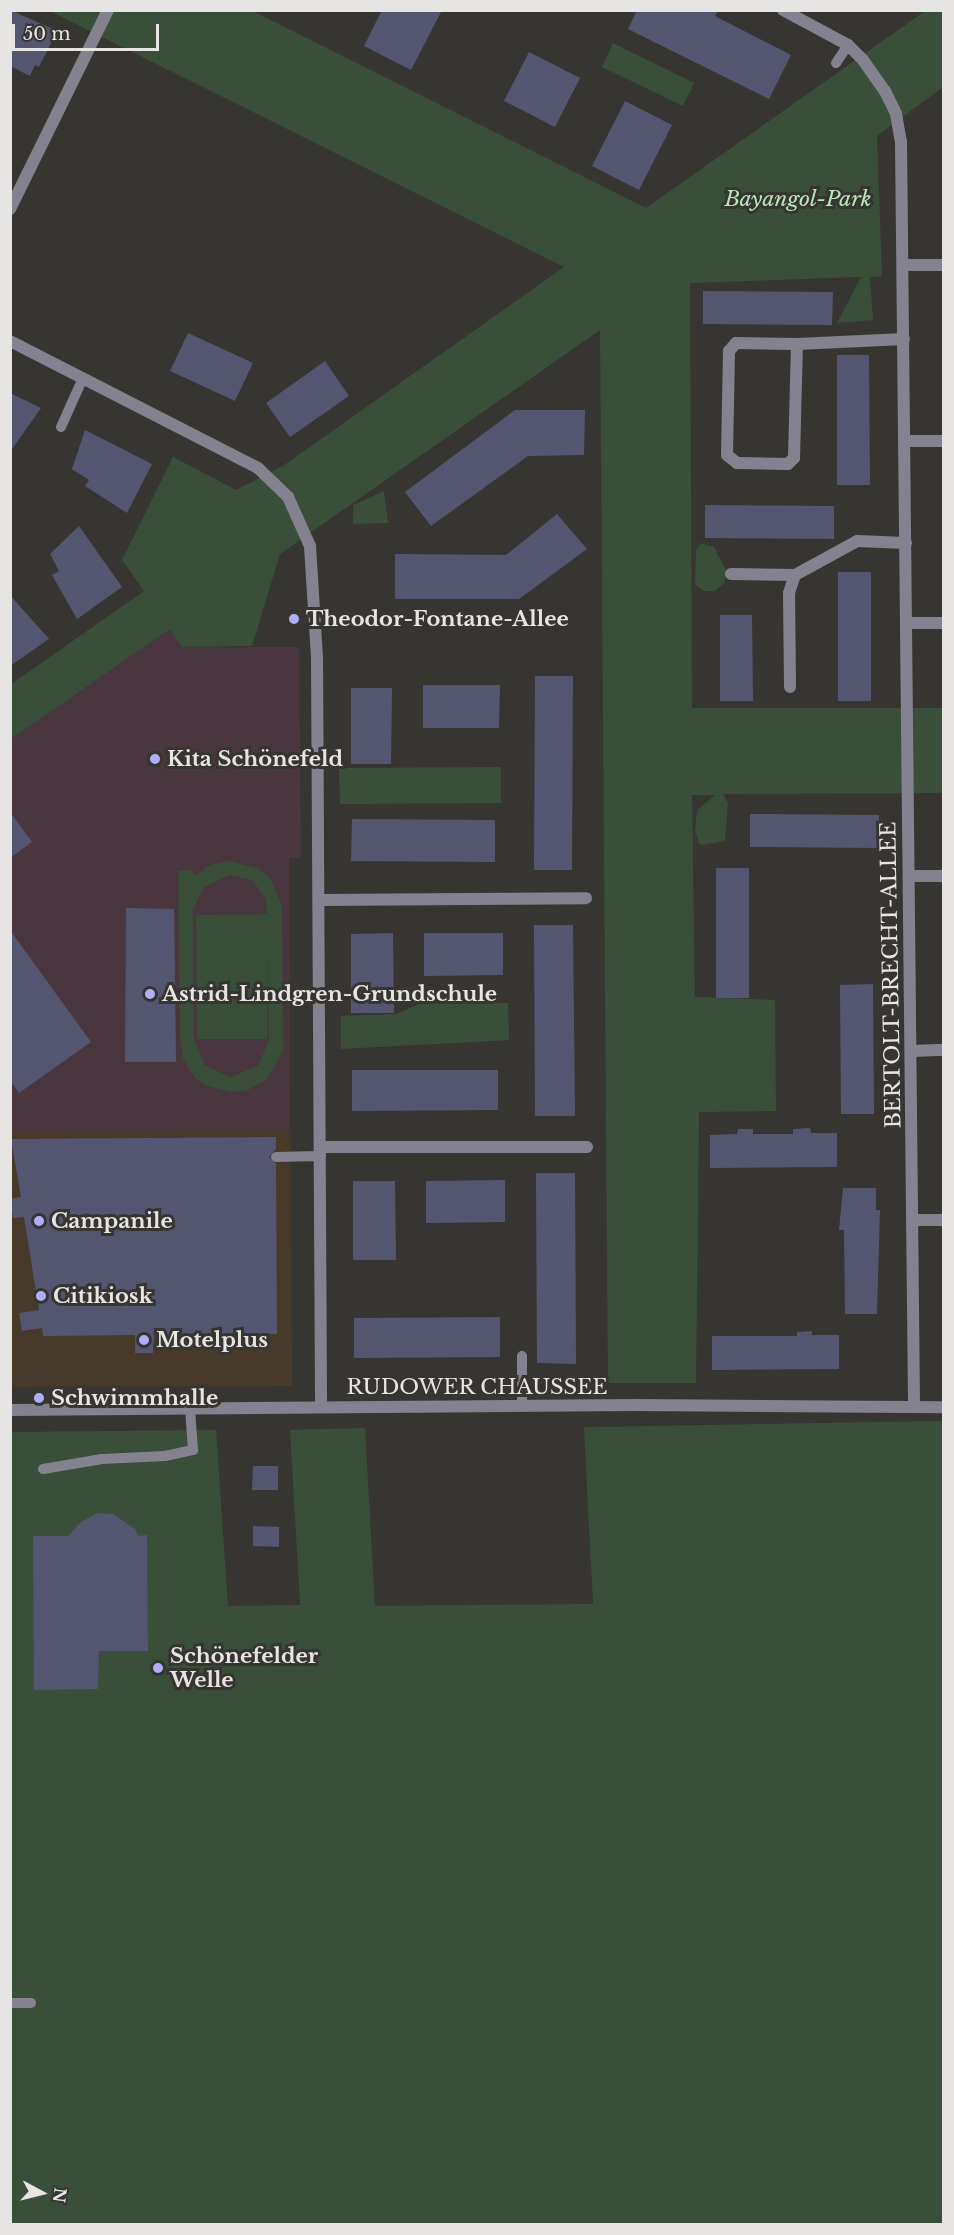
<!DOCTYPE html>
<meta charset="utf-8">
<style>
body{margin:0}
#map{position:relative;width:954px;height:2235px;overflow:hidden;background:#373531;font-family:"Libre Baskerville",serif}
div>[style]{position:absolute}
.commercial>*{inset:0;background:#473a2b}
.education>*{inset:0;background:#49363e}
.green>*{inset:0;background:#394f3a}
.building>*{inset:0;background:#545671}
.service>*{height:10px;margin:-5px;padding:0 5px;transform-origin:5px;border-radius:5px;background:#858290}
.minor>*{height:12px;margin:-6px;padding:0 6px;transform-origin:6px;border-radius:6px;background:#858290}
.dots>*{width:16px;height:16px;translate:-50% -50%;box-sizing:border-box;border:3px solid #373531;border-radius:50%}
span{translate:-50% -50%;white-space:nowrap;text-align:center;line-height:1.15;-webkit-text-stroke:6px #373531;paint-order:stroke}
.park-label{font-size:21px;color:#b9e5ba;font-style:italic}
.poi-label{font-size:21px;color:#e7e5e3;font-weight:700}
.left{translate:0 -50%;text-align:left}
.street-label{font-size:21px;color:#e7e5e3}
.frame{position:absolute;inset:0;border:12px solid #e7e5e3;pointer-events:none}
.north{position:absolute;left:12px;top:2163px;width:60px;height:60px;-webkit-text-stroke:4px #373531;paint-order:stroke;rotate:97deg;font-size:16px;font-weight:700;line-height:24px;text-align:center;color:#e7e5e3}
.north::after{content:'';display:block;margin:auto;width:21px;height:27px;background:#e7e5e3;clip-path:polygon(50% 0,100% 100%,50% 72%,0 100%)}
.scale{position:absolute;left:12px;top:24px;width:147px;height:27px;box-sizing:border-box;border:3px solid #e7e5e3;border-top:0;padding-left:8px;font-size:18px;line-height:21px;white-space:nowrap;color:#e7e5e3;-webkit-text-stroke:4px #373531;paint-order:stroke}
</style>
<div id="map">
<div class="commercial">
<i style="clip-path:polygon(290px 1129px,292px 1386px,11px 1387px,10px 1132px)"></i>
</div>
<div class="education">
<i style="clip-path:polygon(170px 629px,183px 647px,299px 647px,301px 858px,289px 858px,290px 1129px,11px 1132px,10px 739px)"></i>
</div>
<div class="green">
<i style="clip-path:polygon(50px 11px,253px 11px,646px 208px,925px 11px,943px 11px,943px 87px,877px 136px,882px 276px,870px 277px,873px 320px,837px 323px,861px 277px,690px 283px,692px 708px,944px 708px,943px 793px,723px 794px,728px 803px,725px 841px,700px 845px,695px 832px,697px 810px,715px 795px,692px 795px,695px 997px,775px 1000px,776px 1111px,699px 1112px,696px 1383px,608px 1383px,600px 330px,280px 554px,252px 646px,182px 647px,170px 629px,11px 739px,10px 685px,144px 591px,122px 560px,173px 457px,236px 490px,283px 466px,564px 267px)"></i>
<i style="clip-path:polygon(613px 43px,694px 83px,683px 106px,602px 67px)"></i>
<i style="clip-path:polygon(384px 491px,388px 523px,353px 524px,353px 505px)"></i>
<i style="clip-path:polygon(701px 543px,714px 547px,727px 573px,724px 583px,715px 591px,705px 591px,695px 585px,696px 550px)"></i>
<i style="clip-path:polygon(501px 767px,501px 803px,340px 804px,339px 768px)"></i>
<i style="clip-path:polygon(evenodd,229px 861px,258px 868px,271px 879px,282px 906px,283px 1051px,267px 1079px,248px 1090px,232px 1092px,206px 1086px,195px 1078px,183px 1059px,180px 1038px,178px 871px,193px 870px,194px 876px,210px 865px,229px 861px,229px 875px,252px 880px,266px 899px,269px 1040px,258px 1066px,231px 1077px,205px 1066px,194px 1040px,193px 909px,204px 887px,229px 875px)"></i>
<i style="clip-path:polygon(267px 914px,267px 1039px,197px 1039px,196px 915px)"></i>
<i style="clip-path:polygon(421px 1003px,508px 1003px,509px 1040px,341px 1049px,341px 1016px,396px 1014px)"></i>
<i style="clip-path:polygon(943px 1421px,943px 2224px,11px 2224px,10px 1432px,216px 1430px,228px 1606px,300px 1605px,290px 1430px,365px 1428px,375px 1606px,593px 1604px,584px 1427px)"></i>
</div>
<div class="building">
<i style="clip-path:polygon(10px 10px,53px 29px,50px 35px,54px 37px,39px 67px,35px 65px,30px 76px,10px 66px)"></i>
<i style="clip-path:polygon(382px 10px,442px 10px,411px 70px,364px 46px)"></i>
<i style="clip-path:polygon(637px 10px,718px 10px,715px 16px,791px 55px,769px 99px,628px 29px)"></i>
<i style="clip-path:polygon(529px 52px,580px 78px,555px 127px,504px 101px)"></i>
<i style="clip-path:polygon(625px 101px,672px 125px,639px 190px,592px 166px)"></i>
<i style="clip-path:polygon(703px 291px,833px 292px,832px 325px,703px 324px)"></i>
<i style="clip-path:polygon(188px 333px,253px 363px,235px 401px,170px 371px)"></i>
<i style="clip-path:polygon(837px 355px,869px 355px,870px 485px,837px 485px)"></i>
<i style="clip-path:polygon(325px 361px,349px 396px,290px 437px,266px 403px)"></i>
<i style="clip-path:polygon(10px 393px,41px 408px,10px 452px)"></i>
<i style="clip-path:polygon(515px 410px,585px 410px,584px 455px,528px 456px,431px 526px,405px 492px)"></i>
<i style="clip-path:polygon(85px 430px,152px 464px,127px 513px,85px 486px,89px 480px,72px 469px)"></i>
<i style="clip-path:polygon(705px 505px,834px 506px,834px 539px,705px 538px)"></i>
<i style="clip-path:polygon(557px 514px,587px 549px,519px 599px,395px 599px,395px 554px,506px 555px)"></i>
<i style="clip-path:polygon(79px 526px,122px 587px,77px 619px,52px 575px,59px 571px,50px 554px)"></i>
<i style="clip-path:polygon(838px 572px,871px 572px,871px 701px,838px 701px)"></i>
<i style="clip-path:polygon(10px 595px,49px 639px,10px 666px)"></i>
<i style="clip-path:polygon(720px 615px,752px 615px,753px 701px,720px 701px)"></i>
<i style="clip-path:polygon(535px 676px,573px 676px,572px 870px,534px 870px)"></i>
<i style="clip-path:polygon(423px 685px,500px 685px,499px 728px,423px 728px)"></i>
<i style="clip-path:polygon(351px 688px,392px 688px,391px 764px,351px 764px)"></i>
<i style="clip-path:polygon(10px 812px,32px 842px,10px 858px)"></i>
<i style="clip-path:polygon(750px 814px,879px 815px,879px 848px,750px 847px)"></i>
<i style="clip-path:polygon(352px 819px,495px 820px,495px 862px,351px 861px)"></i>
<i style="clip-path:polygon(716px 868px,749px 868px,749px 998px,716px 998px)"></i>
<i style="clip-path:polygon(126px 908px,174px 909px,176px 1062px,125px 1062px)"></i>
<i style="clip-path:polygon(534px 925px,573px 925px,575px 1116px,535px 1116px)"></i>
<i style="clip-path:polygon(10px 930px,91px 1042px,19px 1093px,10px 1080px)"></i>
<i style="clip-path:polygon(393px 933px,394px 1013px,351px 1013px,351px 934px)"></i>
<i style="clip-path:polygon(424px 933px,503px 933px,503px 975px,424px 976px)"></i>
<i style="clip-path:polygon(873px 984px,874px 1114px,841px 1114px,840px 985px)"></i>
<i style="clip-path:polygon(352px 1070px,498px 1070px,498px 1110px,352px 1111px)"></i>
<i style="clip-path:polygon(810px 1128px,811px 1133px,837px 1133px,837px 1167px,710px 1168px,710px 1135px,737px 1134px,738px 1129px,753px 1129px,753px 1134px,793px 1134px,793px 1129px)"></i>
<i style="clip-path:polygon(276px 1137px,276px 1149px,269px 1157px,276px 1164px,277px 1334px,154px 1335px,153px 1353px,135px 1353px,135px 1335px,43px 1336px,42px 1328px,22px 1331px,19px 1313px,39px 1310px,24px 1217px,13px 1218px,10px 1199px,21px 1197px,11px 1139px)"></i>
<i style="clip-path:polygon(536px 1173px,575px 1173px,576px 1364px,537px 1363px)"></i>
<i style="clip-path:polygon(505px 1180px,505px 1222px,426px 1223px,426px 1181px)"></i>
<i style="clip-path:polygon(353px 1181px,395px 1181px,396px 1260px,353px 1260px)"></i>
<i style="clip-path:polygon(843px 1188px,876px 1188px,876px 1210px,880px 1210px,877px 1314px,845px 1314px,844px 1230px,839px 1230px)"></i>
<i style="clip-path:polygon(500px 1317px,500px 1357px,354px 1358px,354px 1318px)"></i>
<i style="clip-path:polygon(812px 1331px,812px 1335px,839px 1335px,839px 1369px,712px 1370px,712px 1336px,797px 1336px,797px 1332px)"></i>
<i style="clip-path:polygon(253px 1466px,278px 1466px,278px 1490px,252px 1490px)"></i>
<i style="clip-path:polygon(98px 1513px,113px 1514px,135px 1529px,138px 1536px,147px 1535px,148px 1651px,99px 1651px,98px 1689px,34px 1690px,33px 1536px,68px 1536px,81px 1522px)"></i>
<i style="clip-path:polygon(253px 1526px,279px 1527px,279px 1547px,253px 1546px)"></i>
</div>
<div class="service">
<i style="left:836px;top:63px;width:22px;rotate:-56deg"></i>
<i style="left:61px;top:427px;width:54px;rotate:-65.8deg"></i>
<i style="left:276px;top:1157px;width:45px;rotate:-1.3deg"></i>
<i style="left:522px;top:1356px;width:50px;rotate:90deg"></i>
<i style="left:43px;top:1469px;width:60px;rotate:-9.6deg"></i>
<i style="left:102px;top:1459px;width:63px;rotate:-2.7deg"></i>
<i style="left:165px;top:1456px;width:29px;rotate:-12deg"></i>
<i style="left:193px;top:1450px;width:42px;rotate:-94.1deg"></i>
<i style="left:10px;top:2003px;width:21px"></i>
</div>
<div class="minor">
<i style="left:783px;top:10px;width:74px;rotate:28.3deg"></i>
<i style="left:848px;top:45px;width:21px;rotate:45deg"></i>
<i style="left:863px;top:60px;width:38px;rotate:55deg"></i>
<i style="left:885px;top:91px;width:25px;rotate:64deg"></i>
<i style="left:896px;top:114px;width:27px;rotate:80deg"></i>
<i style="left:901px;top:141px;width:1265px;rotate:89.41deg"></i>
<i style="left:10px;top:209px;width:222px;rotate:-63.8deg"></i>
<i style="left:903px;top:265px;width:41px"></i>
<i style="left:10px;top:341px;width:279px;rotate:27.1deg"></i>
<i style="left:258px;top:468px;width:42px;rotate:44deg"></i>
<i style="left:288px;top:497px;width:54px;rotate:65.8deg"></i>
<i style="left:310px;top:546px;width:110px;rotate:86.4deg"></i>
<i style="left:317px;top:656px;width:751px;rotate:89.69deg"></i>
<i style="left:797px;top:344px;width:61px;rotate:-179.1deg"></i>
<i style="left:736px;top:343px;width:11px;rotate:131deg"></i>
<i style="left:729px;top:351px;width:104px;rotate:91.1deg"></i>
<i style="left:727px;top:455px;width:13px;rotate:39deg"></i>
<i style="left:737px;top:463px;width:51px;rotate:1.1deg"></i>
<i style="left:788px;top:464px;width:8px;rotate:-45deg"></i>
<i style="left:794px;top:458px;width:114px;rotate:-88.5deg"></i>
<i style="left:797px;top:344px;width:107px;rotate:-2.7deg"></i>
<i style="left:905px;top:441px;width:39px"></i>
<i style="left:731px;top:574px;width:64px;rotate:0.9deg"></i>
<i style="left:907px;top:623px;width:37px"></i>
<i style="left:790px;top:687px;width:94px;rotate:-90.6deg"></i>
<i style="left:789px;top:593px;width:19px;rotate:-72deg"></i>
<i style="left:795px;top:575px;width:71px;rotate:-28.7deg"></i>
<i style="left:857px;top:541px;width:49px;rotate:2.3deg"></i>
<i style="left:910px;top:876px;width:34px"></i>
<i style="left:319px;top:900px;width:267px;rotate:-0.4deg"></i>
<i style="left:911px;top:1051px;width:33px;rotate:-2deg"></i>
<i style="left:320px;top:1147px;width:267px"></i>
<i style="left:913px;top:1220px;width:31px"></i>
<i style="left:10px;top:1410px;width:624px;rotate:-0.46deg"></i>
<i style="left:634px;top:1405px;width:310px;rotate:0.4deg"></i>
</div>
<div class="dots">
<i style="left:294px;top:619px;background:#b0aefa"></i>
<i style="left:155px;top:759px;background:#b0aefa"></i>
<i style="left:150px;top:994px;background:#b0aefa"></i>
<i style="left:39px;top:1221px;background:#b0aefa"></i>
<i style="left:41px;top:1296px;background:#b0aefa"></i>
<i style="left:144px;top:1340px;background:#b0aefa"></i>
<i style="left:39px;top:1398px;background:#b0aefa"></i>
<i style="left:158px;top:1668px;background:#b0aefa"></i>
</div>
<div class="park-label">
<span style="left:798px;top:199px">Bayangol-Park</span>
</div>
<div class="poi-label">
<span class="left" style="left:306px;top:619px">Theodor-Fontane-Allee</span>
<span class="left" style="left:167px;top:759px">Kita Schönefeld</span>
<span class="left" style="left:162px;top:994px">Astrid-Lindgren-Grundschule</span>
<span class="left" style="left:51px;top:1221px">Campanile</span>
<span class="left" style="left:53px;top:1296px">Citikiosk</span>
<span class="left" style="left:156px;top:1340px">Motelplus</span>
<span class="left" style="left:51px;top:1398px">Schwimmhalle</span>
<span class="left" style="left:170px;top:1668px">Schönefelder<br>Welle</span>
</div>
<div class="street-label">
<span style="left:891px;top:975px;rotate:-91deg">BERTOLT-BRECHT-ALLEE</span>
<span style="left:477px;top:1387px">RUDOWER CHAUSSEE</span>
</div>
<div class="frame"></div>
<div class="north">N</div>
<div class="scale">50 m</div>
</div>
